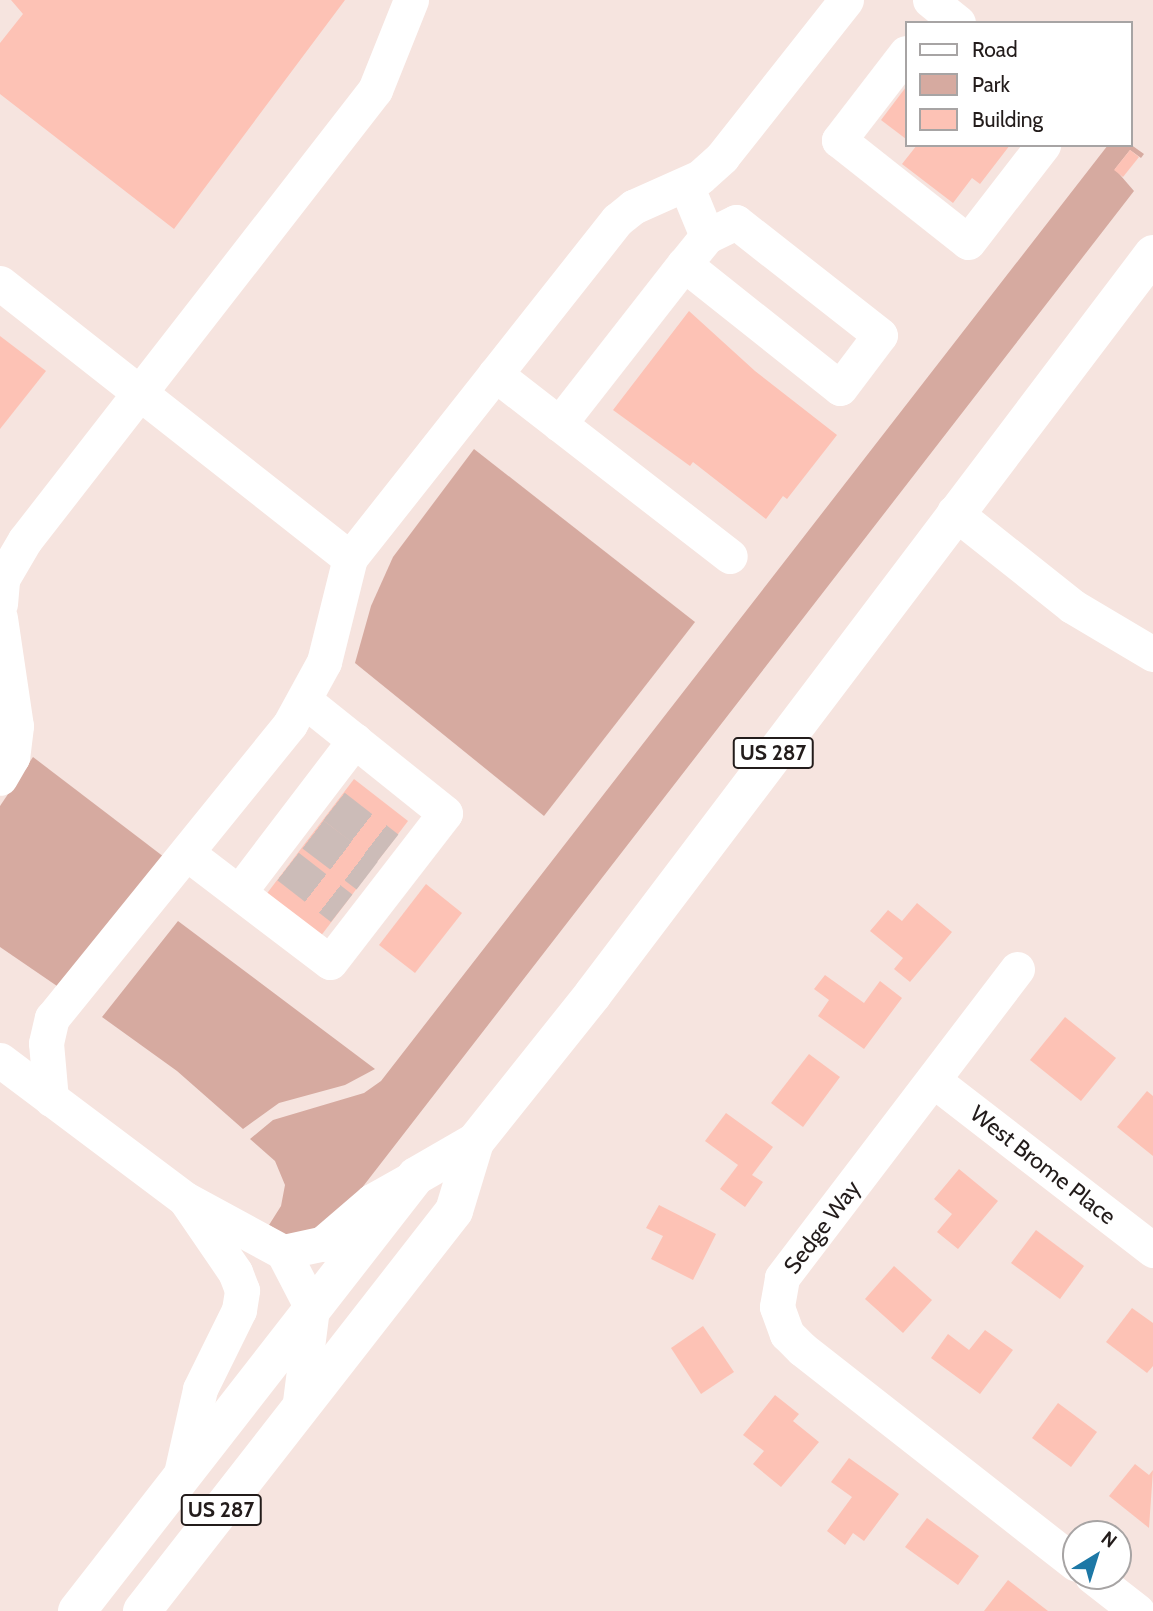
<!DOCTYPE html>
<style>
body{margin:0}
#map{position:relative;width:1153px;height:1611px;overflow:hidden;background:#f6e4df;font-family:Cabin,sans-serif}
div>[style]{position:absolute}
.green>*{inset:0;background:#d6aaa0}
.building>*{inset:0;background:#fdc2b5}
.minor-tunnel>*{height:35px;margin-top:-17.5px;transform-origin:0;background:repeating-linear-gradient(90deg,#ccbcb8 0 35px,transparent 0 53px)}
.minor>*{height:35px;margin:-17.5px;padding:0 17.5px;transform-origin:17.5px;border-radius:17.5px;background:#fff}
.major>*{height:38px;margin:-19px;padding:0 19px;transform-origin:19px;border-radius:19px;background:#fff}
span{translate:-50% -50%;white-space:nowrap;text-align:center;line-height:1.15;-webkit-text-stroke:6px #fff;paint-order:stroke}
.shield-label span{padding:2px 5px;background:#fff;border:2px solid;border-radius:5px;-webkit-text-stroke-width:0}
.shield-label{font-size:21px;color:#231c1b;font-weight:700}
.street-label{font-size:23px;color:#231c1b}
.legend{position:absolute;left:905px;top:21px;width:228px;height:126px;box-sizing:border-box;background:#fff;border:2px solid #a7a4a4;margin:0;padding:9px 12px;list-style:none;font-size:21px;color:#231c1b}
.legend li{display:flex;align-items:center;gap:14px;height:35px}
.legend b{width:35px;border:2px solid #a7a4a4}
.north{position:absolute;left:1062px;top:1520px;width:70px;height:70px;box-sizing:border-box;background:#fff;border:2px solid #a7a4a4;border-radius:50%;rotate:38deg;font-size:19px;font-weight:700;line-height:28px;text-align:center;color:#231c1b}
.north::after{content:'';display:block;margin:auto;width:24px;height:32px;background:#1d78a6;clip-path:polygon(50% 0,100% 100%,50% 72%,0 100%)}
</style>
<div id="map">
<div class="green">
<i style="clip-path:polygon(1130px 144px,1144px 154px,1141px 158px,1130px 150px,1115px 169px,1134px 191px,344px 1211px,325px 1227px,285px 1235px,269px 1225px,281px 1206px,285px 1185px,275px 1161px,250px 1139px,273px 1120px,364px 1093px,381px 1081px,1108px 145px)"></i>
<i style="clip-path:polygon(474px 449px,695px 622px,544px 816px,355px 663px,371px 606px,393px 557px)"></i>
<i style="clip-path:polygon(33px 757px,164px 857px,57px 986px,0 947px,0 806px)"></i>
<i style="clip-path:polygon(178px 921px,375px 1069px,345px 1085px,279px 1103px,243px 1129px,177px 1071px,102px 1017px)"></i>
</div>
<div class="building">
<i style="clip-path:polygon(11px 0,345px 0,174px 229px,0 94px,0 43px,23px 14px)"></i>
<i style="clip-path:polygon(906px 87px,906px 139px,881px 120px)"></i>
<i style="clip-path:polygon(917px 145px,1010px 145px,980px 184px,972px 178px,953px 203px,902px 164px)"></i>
<i style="clip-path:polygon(1130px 150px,1139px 157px,1123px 177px,1114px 170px)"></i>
<i style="clip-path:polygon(689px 311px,755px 371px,837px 435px,787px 499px,783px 496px,766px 519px,693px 462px,690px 466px,613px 410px)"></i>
<i style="clip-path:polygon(0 336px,46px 371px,0 429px)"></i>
<i style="clip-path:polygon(354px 779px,408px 821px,320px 937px,265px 896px)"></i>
<i style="clip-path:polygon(426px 884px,462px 913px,415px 973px,379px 945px)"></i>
<i style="clip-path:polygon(917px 903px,952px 932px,910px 982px,894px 969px,903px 958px,870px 931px,888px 910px,902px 921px)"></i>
<i style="clip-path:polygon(825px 975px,864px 1003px,880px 981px,902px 998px,864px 1049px,818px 1016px,829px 1000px,814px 989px)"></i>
<i style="clip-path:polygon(1065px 1017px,1116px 1058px,1081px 1101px,1030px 1060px)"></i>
<i style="clip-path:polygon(809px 1054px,840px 1077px,803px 1127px,771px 1103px)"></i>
<i style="clip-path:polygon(1147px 1091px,1153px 1096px,1153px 1156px,1117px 1127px)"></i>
<i style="clip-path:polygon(726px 1113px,773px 1147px,752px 1175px,763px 1182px,745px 1207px,720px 1189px,738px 1165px,705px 1141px)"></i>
<i style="clip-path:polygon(959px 1169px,998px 1201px,958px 1249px,937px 1232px,952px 1214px,934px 1199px)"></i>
<i style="clip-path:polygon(659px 1205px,716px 1234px,693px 1280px,651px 1259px,663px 1236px,646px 1228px)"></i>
<i style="clip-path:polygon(1036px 1230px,1084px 1266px,1060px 1299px,1011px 1263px)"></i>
<i style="clip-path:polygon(894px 1266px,932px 1300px,903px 1333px,865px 1299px)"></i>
<i style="clip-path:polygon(1132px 1308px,1153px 1323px,1153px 1366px,1147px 1373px,1106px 1342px)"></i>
<i style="clip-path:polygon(703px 1326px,734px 1372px,701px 1394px,671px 1348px)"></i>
<i style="clip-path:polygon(985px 1330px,1013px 1350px,980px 1394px,931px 1358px,948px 1334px,969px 1350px)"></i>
<i style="clip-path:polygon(775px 1395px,799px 1414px,793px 1421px,819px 1442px,781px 1487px,753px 1464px,764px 1451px,743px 1435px)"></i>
<i style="clip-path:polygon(1058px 1403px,1097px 1432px,1071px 1467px,1032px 1438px)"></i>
<i style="clip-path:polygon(849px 1458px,899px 1494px,864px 1541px,853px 1533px,845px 1545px,827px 1531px,852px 1497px,831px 1482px)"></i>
<i style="clip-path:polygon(1135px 1464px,1149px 1475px,1153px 1470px,1149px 1528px,1109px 1496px)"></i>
<i style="clip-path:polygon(927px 1518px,979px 1556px,958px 1585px,905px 1547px)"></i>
<i style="clip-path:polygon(1008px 1580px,1048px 1611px,984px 1611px)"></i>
</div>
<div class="minor-tunnel">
<i style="left:334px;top:806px;width:68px;rotate:37.9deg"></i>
<i style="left:313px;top:834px;width:68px;rotate:37.2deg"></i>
<i style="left:288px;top:866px;width:68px;rotate:37.9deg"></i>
</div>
<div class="minor">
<i style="left:930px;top:0;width:36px;rotate:39deg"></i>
<i style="left:906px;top:53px;width:110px;rotate:127.6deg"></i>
<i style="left:839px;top:140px;width:164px;rotate:38.3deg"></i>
<i style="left:968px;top:242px;width:123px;rotate:-52.3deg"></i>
<i style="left:686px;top:185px;width:55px;rotate:67.6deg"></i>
<i style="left:707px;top:236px;width:36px;rotate:129deg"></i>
<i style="left:684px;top:264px;width:199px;rotate:38.5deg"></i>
<i style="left:840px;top:388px;width:66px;rotate:-53deg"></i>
<i style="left:880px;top:335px;width:183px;rotate:-141.9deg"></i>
<i style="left:736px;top:222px;width:32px;rotate:154deg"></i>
<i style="left:0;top:283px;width:445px;rotate:38.2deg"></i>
<i style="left:350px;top:558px;width:431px;rotate:-51.7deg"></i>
<i style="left:617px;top:220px;width:21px;rotate:-39deg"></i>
<i style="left:633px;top:207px;width:73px;rotate:-24.1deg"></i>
<i style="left:700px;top:177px;width:30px;rotate:-42deg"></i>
<i style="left:722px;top:157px;width:200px;rotate:-51.7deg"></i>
<i style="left:495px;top:374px;width:297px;rotate:37.8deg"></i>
<i style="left:559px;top:424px;width:203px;rotate:-52deg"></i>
<i style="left:954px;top:512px;width:151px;rotate:38.5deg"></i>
<i style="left:1072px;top:606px;width:94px;rotate:30.7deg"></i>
<i style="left:0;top:604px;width:25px;rotate:-85deg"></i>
<i style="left:2px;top:579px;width:45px;rotate:-59.5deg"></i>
<i style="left:25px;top:540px;width:570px;rotate:-52.13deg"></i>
<i style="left:375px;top:90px;width:97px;rotate:-68.2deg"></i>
<i style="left:0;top:618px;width:109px;rotate:81.6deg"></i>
<i style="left:16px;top:726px;width:31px;rotate:97deg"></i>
<i style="left:12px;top:757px;width:24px;rotate:120deg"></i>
<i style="left:188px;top:854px;width:178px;rotate:37.3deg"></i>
<i style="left:330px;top:962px;width:188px;rotate:-52.3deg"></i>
<i style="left:445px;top:813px;width:181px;rotate:-141.3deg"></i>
<i style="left:239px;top:892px;width:191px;rotate:-52.7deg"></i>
<i style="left:1017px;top:969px;width:388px;rotate:127.3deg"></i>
<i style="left:782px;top:1278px;width:29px;rotate:100deg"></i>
<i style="left:777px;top:1307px;width:29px;rotate:70deg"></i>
<i style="left:787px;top:1334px;width:21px;rotate:45deg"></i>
<i style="left:802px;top:1349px;width:348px;rotate:38.1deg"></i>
<i style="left:0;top:1060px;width:231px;rotate:36.9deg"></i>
<i style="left:185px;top:1199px;width:111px;rotate:28.4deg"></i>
<i style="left:283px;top:1252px;width:63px;rotate:62.6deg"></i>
<i style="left:312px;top:1308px;width:103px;rotate:97.3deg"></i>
<i style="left:933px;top:1080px;width:278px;rotate:37.7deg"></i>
<i style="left:51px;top:1099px;width:56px;rotate:-95.1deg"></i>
<i style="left:46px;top:1043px;width:26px;rotate:-77deg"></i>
<i style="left:52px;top:1018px;width:378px;rotate:-51deg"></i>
<i style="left:290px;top:724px;width:71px;rotate:-61.3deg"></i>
<i style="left:324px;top:662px;width:107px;rotate:-76deg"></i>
<i style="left:283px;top:1252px;width:40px;rotate:-12deg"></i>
<i style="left:322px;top:1244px;width:66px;rotate:-40.7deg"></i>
<i style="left:372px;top:1201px;width:47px;rotate:-29.3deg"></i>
<i style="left:180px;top:1478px;width:91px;rotate:-77.3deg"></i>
<i style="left:200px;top:1389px;width:88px;rotate:-63.7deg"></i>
<i style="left:239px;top:1310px;width:20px;rotate:-81deg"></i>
<i style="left:242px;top:1290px;width:19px;rotate:-111deg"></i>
<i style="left:235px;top:1272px;width:88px;rotate:-124.4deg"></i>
<i style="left:1092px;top:1576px;width:57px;rotate:37.9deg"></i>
</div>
<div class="major">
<i style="left:77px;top:1611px;width:551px;rotate:-52.07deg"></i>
<i style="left:416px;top:1176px;width:68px;rotate:-30deg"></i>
<i style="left:142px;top:1611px;width:507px;rotate:-52.05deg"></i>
<i style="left:454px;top:1211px;width:72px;rotate:-73.1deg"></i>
<i style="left:475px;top:1142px;width:189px;rotate:-51.4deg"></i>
<i style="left:593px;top:994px;width:928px;rotate:-52.88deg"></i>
</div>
<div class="shield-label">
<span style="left:773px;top:753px">US 287</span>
<span style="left:221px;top:1510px">US 287</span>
</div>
<div class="street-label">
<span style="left:1043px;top:1165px;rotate:38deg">West Brome Place</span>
<span style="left:822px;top:1227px;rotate:-53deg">Sedge Way</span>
</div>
<ul class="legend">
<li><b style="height:9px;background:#fff"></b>Road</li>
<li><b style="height:19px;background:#d6aaa0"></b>Park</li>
<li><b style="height:19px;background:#fdc2b5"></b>Building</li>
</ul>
<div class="north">N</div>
</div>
